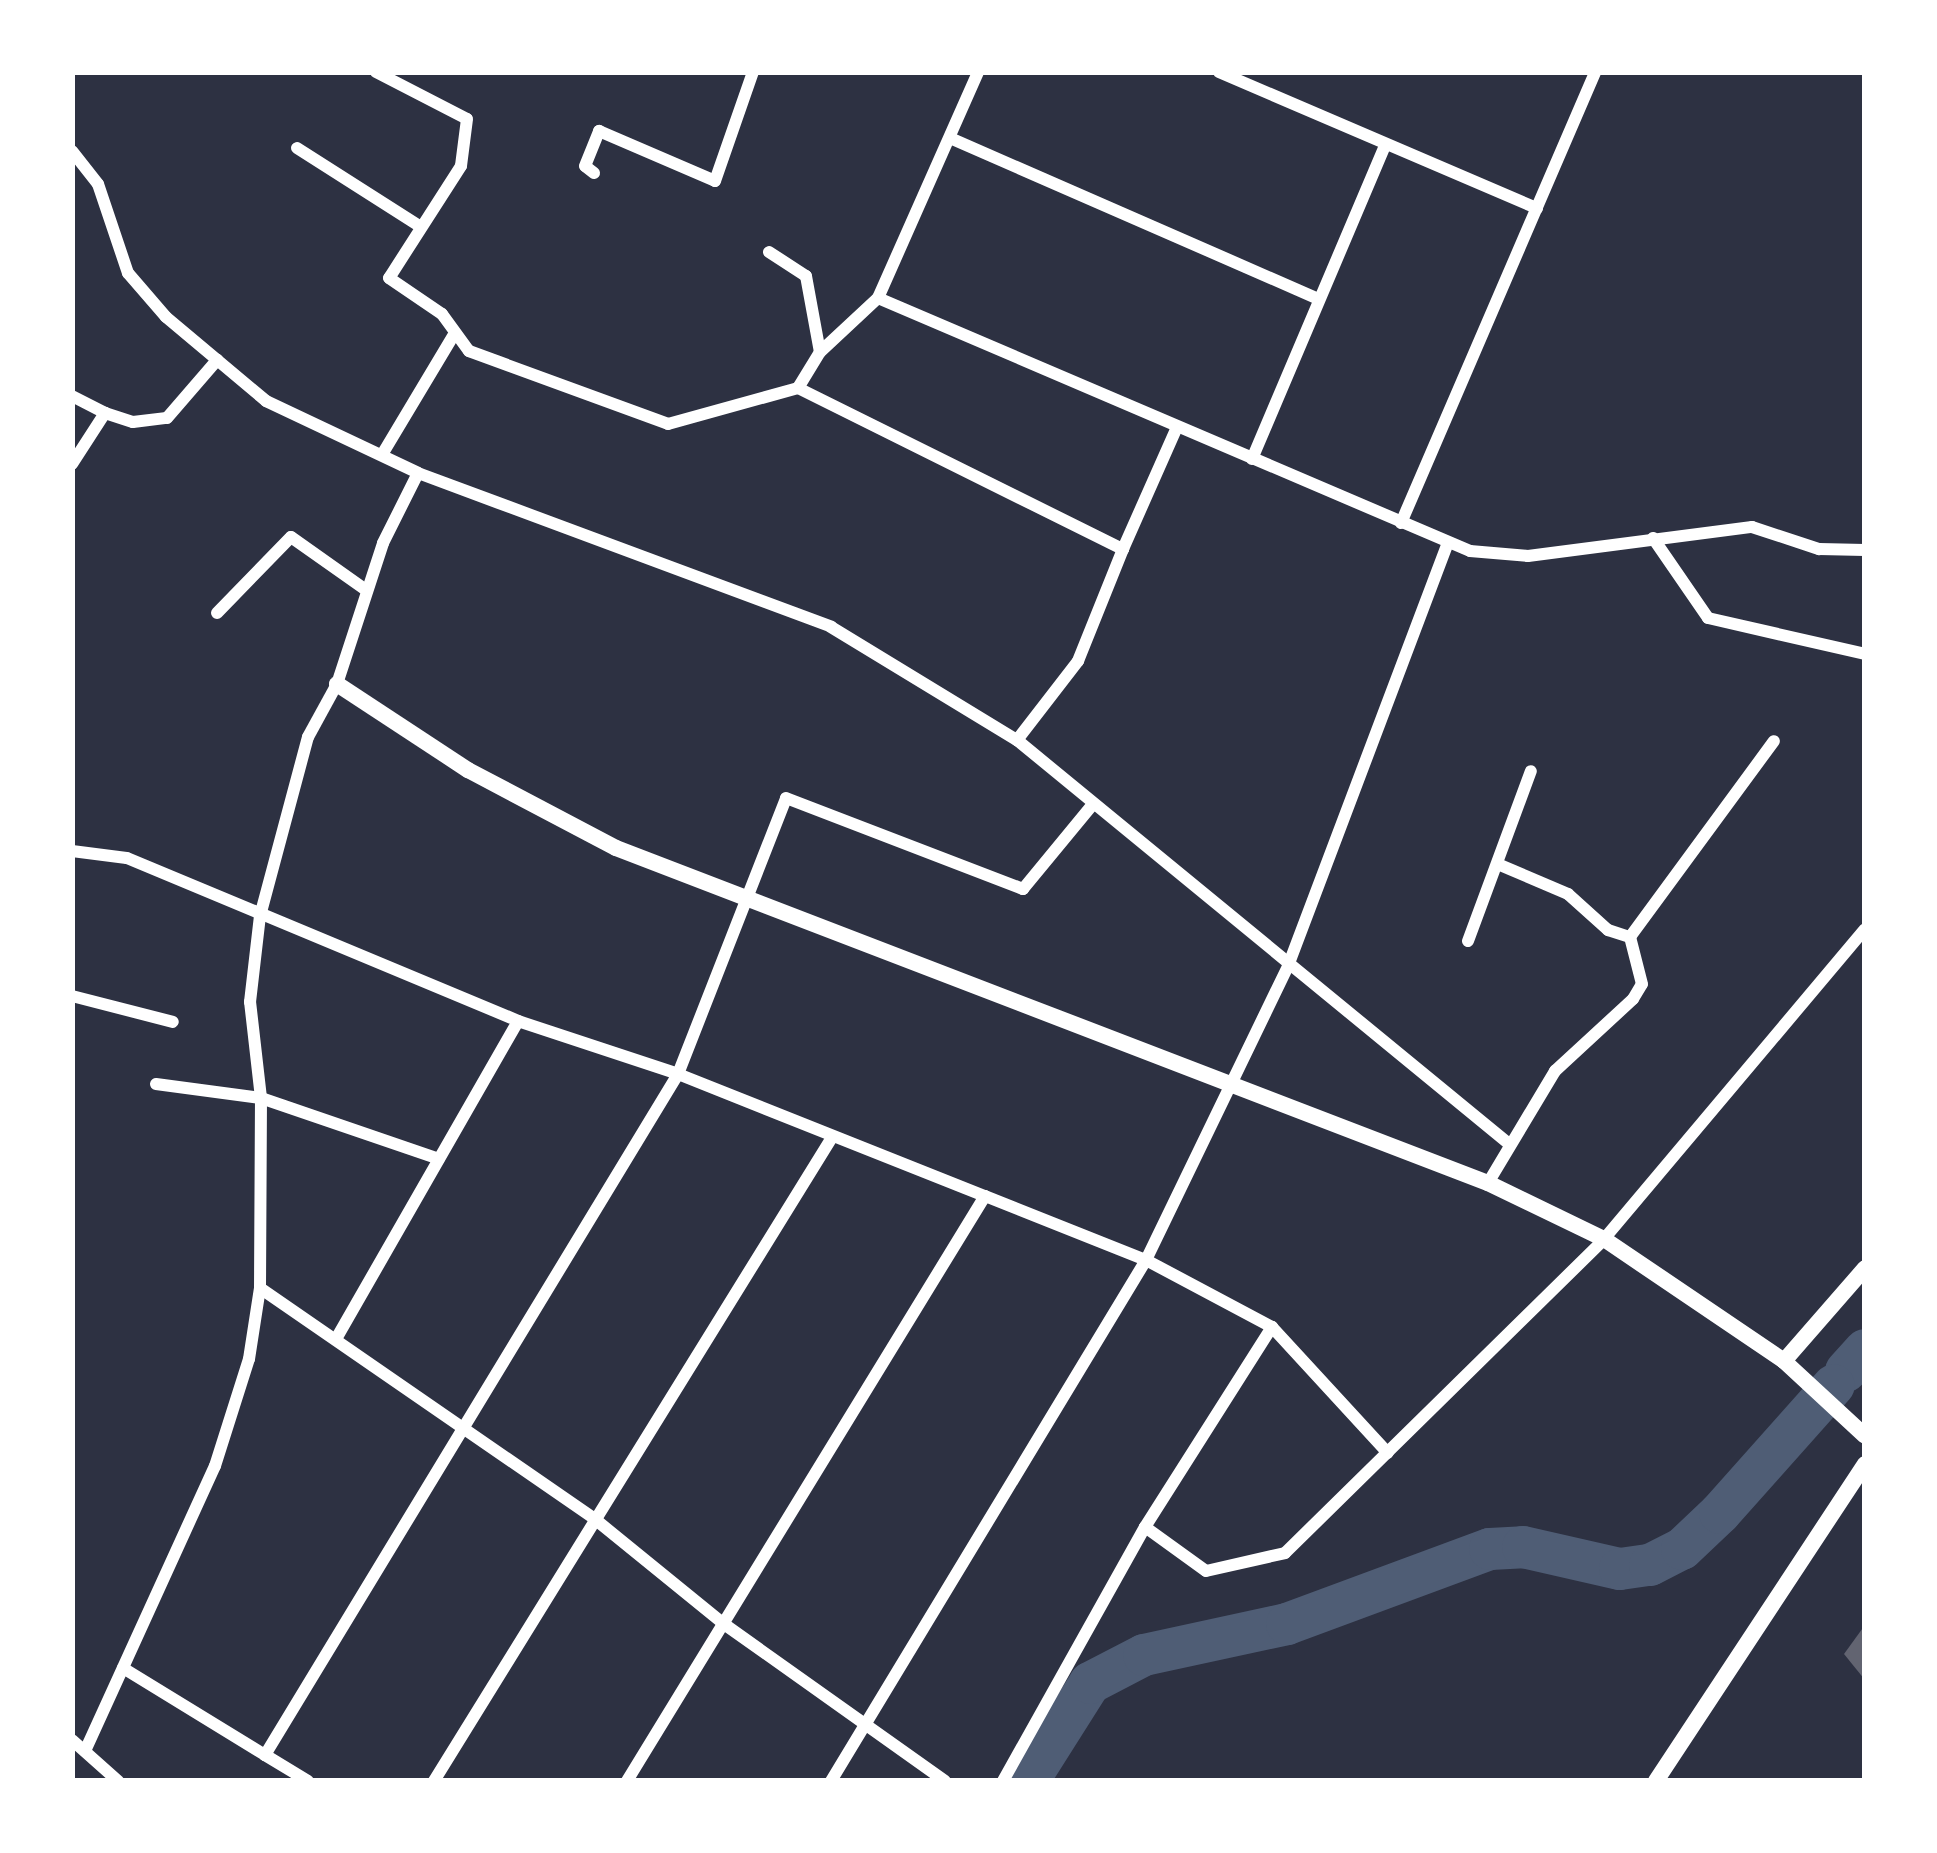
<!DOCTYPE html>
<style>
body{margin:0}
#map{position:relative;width:1937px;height:1853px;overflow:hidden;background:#2d3142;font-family:"PT Sans Narrow",sans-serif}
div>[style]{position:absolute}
.river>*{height:42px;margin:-21px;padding:0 21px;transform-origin:21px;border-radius:21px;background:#4f5d75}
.building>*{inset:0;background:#626471}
.minor>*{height:12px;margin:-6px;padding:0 6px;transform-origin:6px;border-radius:6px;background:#fff}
.tertiary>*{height:16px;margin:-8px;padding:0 8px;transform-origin:8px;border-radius:8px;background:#fff}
span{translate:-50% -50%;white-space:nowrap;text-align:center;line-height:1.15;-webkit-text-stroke:9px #fff;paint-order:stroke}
.frame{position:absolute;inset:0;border:75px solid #fff;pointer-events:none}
</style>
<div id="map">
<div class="river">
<i style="left:1846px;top:1371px;width:28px;rotate:-48deg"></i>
<i style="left:1028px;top:1781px;width:116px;rotate:-57.7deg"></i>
<i style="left:1090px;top:1683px;width:61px;rotate:-27.4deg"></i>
<i style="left:1144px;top:1655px;width:146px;rotate:-12.2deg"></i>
<i style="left:1287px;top:1624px;width:216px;rotate:-20.3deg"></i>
<i style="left:1490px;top:1549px;width:33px;rotate:-3deg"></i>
<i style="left:1523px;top:1547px;width:99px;rotate:12.8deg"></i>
<i style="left:1620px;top:1569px;width:30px;rotate:-8deg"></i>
<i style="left:1650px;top:1565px;width:36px;rotate:-27deg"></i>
<i style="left:1682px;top:1549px;width:52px;rotate:-43.5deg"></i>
<i style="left:1720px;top:1513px;width:171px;rotate:-48.3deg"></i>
</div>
<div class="building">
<i style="clip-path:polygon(1865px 1625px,1865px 1680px,1844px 1654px)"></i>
</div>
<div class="minor">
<i style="left:376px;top:72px;width:102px;rotate:27.3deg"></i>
<i style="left:467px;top:119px;width:47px;rotate:97.3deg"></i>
<i style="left:461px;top:166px;width:133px;rotate:122.7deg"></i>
<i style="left:389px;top:278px;width:64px;rotate:34.2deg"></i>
<i style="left:442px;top:314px;width:46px;rotate:53.9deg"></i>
<i style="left:469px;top:351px;width:212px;rotate:20.1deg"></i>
<i style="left:668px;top:424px;width:135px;rotate:-15.5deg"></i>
<i style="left:798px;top:388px;width:363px;rotate:26.4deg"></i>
<i style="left:1123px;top:549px;width:133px;rotate:-66.1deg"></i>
<i style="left:1219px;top:72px;width:346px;rotate:23.2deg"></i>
<i style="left:950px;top:138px;width:402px;rotate:23.6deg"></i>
<i style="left:297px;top:148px;width:147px;rotate:32.5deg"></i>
<i style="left:72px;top:151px;width:42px;rotate:51.8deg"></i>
<i style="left:98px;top:184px;width:94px;rotate:71.4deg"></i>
<i style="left:128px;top:273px;width:58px;rotate:49.2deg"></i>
<i style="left:166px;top:317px;width:131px;rotate:40deg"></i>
<i style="left:266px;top:401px;width:168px;rotate:25.3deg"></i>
<i style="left:418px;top:473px;width:441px;rotate:20.4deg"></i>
<i style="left:831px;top:627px;width:218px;rotate:31.3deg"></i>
<i style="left:1017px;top:740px;width:635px;rotate:39.38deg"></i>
<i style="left:594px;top:173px;width:11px;rotate:-142deg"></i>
<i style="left:585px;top:166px;width:38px;rotate:-68deg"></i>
<i style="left:599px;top:131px;width:126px;rotate:23.3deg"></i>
<i style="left:715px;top:181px;width:115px;rotate:-70.8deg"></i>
<i style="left:769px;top:252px;width:44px;rotate:33deg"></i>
<i style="left:806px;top:276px;width:77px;rotate:79.6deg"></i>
<i style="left:878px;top:298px;width:644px;rotate:23.14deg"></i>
<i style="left:1470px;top:551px;width:58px;rotate:4.9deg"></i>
<i style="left:1528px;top:556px;width:226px;rotate:-7.4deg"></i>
<i style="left:1752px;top:527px;width:71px;rotate:18.2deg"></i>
<i style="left:1819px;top:549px;width:46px;rotate:1.2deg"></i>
<i style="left:798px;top:388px;width:42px;rotate:-58.6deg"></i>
<i style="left:820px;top:352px;width:79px;rotate:-43deg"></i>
<i style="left:878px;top:298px;width:247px;rotate:-66.1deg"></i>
<i style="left:72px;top:396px;width:37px;rotate:27deg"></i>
<i style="left:383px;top:453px;width:136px;rotate:-59.1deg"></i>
<i style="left:1252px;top:459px;width:342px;rotate:-67deg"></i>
<i style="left:72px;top:464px;width:61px;rotate:-57.1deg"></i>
<i style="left:105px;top:413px;width:29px;rotate:18deg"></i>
<i style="left:133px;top:422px;width:34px;rotate:-7deg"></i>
<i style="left:167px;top:418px;width:77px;rotate:-49.2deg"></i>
<i style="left:1401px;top:523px;width:491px;rotate:-66.7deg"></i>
<i style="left:1653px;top:538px;width:97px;rotate:55.5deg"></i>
<i style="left:1708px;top:618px;width:161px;rotate:12.9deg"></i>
<i style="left:217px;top:613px;width:106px;rotate:-45.8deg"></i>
<i style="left:291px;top:537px;width:92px;rotate:35.2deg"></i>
<i style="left:1017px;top:740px;width:100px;rotate:-52.3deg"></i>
<i style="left:1078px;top:661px;width:121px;rotate:-68.1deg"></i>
<i style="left:72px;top:851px;width:55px;rotate:7.3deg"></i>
<i style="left:127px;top:858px;width:424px;rotate:22.6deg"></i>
<i style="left:518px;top:1021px;width:169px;rotate:18.3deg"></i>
<i style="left:678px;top:1074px;width:330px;rotate:21.7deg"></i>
<i style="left:985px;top:1196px;width:686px;rotate:121.47deg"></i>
<i style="left:1500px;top:865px;width:74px;rotate:23.1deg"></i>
<i style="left:1568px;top:894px;width:54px;rotate:42deg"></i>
<i style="left:1608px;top:930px;width:23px;rotate:18deg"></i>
<i style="left:1468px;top:941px;width:181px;rotate:-69.7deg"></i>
<i style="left:72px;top:996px;width:104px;rotate:14.4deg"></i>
<i style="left:156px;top:1084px;width:106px;rotate:7.6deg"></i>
<i style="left:261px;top:1098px;width:188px;rotate:18.9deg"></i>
<i style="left:1488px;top:1183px;width:131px;rotate:-59.1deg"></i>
<i style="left:1555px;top:1071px;width:106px;rotate:-42.7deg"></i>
<i style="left:1633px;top:999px;width:17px;rotate:-59deg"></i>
<i style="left:1642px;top:984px;width:49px;rotate:-104.3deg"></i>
<i style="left:1630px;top:937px;width:243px;rotate:-53.7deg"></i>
<i style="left:985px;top:1196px;width:173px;rotate:21.7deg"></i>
<i style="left:1146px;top:1260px;width:143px;rotate:28deg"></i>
<i style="left:1272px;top:1327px;width:171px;rotate:47.4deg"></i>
<i style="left:260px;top:1288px;width:408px;rotate:34.6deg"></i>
<i style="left:596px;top:1520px;width:165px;rotate:39.1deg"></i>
<i style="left:724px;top:1624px;width:271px;rotate:35.4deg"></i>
<i style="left:336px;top:1339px;width:366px;rotate:-60.2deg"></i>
<i style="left:1145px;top:1527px;width:75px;rotate:35.8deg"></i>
<i style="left:1206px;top:1571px;width:81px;rotate:-12.8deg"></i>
<i style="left:1285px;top:1553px;width:448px;rotate:-44.5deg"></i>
<i style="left:1604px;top:1239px;width:405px;rotate:-49.9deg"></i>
<i style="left:123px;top:1668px;width:167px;rotate:31.5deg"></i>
<i style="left:265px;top:1755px;width:796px;rotate:-58.76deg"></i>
<i style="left:678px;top:1074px;width:296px;rotate:-68.6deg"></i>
<i style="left:786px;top:798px;width:254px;rotate:21deg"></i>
<i style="left:1023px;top:889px;width:110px;rotate:-50.5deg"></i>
<i style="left:72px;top:1740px;width:62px;rotate:41.7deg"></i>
<i style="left:85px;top:1751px;width:313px;rotate:-65.5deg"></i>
<i style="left:215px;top:1466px;width:112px;rotate:-72.4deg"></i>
<i style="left:249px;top:1359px;width:72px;rotate:-81.2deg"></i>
<i style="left:260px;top:1288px;width:190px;rotate:-89.7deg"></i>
<i style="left:261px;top:1098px;width:97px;rotate:-96.5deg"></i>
<i style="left:250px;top:1002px;width:87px;rotate:-83.4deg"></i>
<i style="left:260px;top:916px;width:185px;rotate:-75deg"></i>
<i style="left:308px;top:737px;width:60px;rotate:-61.3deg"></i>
<i style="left:337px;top:684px;width:148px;rotate:-71.9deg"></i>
<i style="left:383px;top:543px;width:78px;rotate:-63.4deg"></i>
<i style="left:265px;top:1755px;width:50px;rotate:31.2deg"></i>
<i style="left:434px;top:1781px;width:755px;rotate:-58.27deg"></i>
<i style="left:831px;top:1781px;width:609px;rotate:-58.84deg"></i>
<i style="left:1146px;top:1260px;width:326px;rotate:-64.2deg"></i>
<i style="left:1288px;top:966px;width:452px;rotate:-69.3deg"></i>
<i style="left:1003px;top:1781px;width:291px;rotate:-60.8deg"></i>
<i style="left:1145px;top:1527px;width:237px;rotate:-57.6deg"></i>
</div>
<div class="tertiary">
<i style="left:337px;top:684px;width:157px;rotate:33.3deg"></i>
<i style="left:468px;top:770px;width:167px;rotate:27.8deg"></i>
<i style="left:616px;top:848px;width:934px;rotate:21.02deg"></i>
<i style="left:1488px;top:1183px;width:129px;rotate:25.8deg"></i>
<i style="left:1604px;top:1239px;width:217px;rotate:34.1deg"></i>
<i style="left:1784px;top:1361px;width:110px;rotate:42.8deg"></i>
<i style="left:1784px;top:1361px;width:123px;rotate:-48.9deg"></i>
<i style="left:1656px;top:1781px;width:380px;rotate:-56.6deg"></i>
</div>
<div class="frame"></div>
</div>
